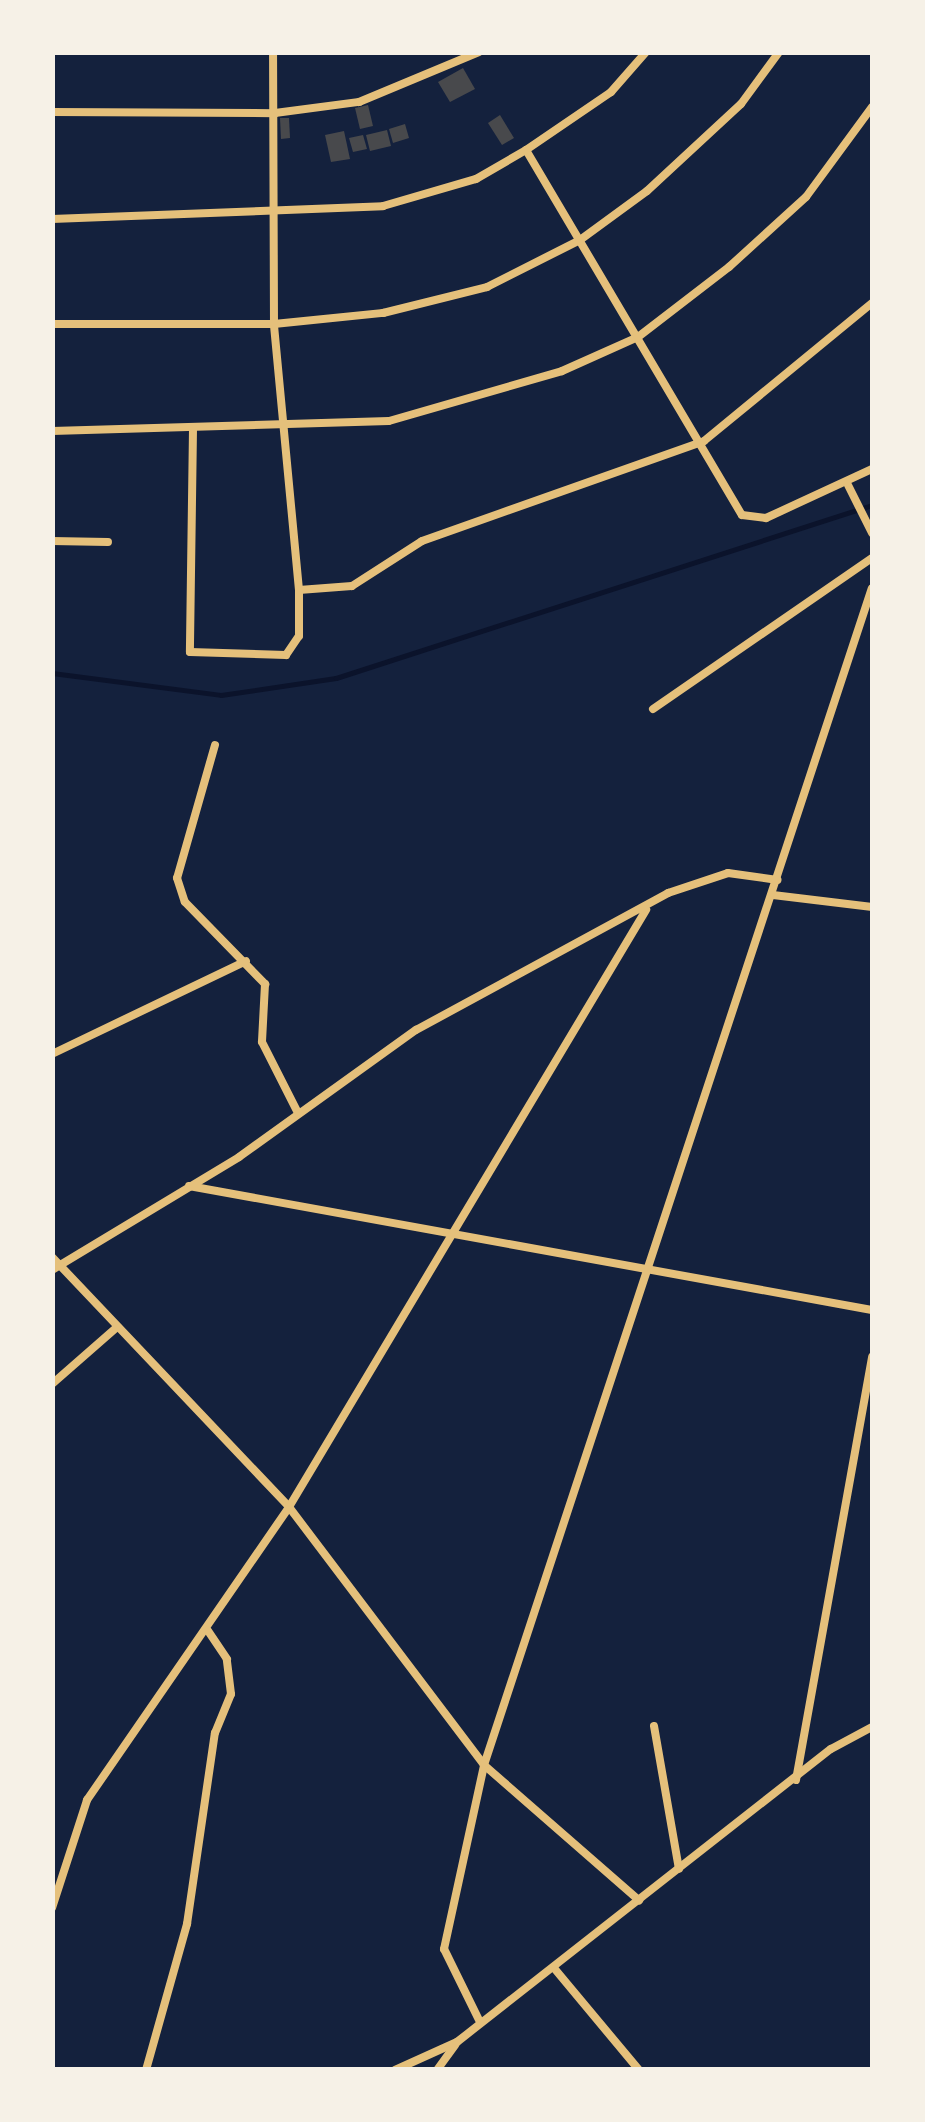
<!DOCTYPE html>
<style>
body{margin:0}
#map{position:relative;width:925px;height:2122px;overflow:hidden;background:#14213d;font-family:"Archivo Narrow",sans-serif}
div>[style]{position:absolute}
.stream>*{height:5px;margin:-2.5px;padding:0 2.5px;transform-origin:2.5px;border-radius:2.5px;background:#0b132b}
.building>*{inset:0;background:#48494c}
.minor>*{height:8px;margin:-4px;padding:0 4px;transform-origin:4px;border-radius:4px;background:#e5c07b}
span{translate:-50% -50%;white-space:nowrap;text-align:center;line-height:1.15;-webkit-text-stroke:8px #f6f1e7;paint-order:stroke}
.frame{position:absolute;inset:0;border:55px solid #f6f1e7;pointer-events:none}
</style>
<div id="map">
<div class="stream">
<i style="left:52px;top:673px;width:170px;rotate:7.4deg"></i>
<i style="left:221px;top:695px;width:116px;rotate:-8.4deg"></i>
<i style="left:336px;top:678px;width:563px;rotate:-17.89deg"></i>
</div>
<div class="building">
<i style="clip-path:polygon(463px 68px,475px 89px,450px 102px,438px 82px)"></i>
<i style="clip-path:polygon(368px 105px,373px 126px,360px 129px,355px 108px)"></i>
<i style="clip-path:polygon(500px 115px,514px 138px,502px 145px,488px 123px)"></i>
<i style="clip-path:polygon(280px 118px,289px 118px,290px 138px,281px 139px)"></i>
<i style="clip-path:polygon(405px 124px,409px 138px,393px 143px,389px 129px)"></i>
<i style="clip-path:polygon(387px 130px,391px 146px,370px 151px,366px 135px)"></i>
<i style="clip-path:polygon(344px 131px,350px 159px,331px 162px,325px 135px)"></i>
<i style="clip-path:polygon(363px 135px,367px 149px,353px 152px,349px 138px)"></i>
</div>
<div class="minor">
<i style="left:52px;top:112px;width:223px;rotate:0.3deg"></i>
<i style="left:275px;top:113px;width:85px;rotate:-7.5deg"></i>
<i style="left:359px;top:102px;width:130px;rotate:-22.6deg"></i>
<i style="left:526px;top:150px;width:424px;rotate:59.4deg"></i>
<i style="left:742px;top:515px;width:24px;rotate:7deg"></i>
<i style="left:766px;top:518px;width:117px;rotate:-24.8deg"></i>
<i style="left:52px;top:219px;width:331px;rotate:-2.2deg"></i>
<i style="left:383px;top:206px;width:97px;rotate:-16.2deg"></i>
<i style="left:476px;top:179px;width:58px;rotate:-30.1deg"></i>
<i style="left:526px;top:150px;width:103px;rotate:-34.3deg"></i>
<i style="left:611px;top:92px;width:53px;rotate:-48.8deg"></i>
<i style="left:52px;top:324px;width:222px"></i>
<i style="left:274px;top:324px;width:110px;rotate:-5.8deg"></i>
<i style="left:383px;top:313px;width:107px;rotate:-14deg"></i>
<i style="left:487px;top:287px;width:104px;rotate:-26.8deg"></i>
<i style="left:580px;top:240px;width:83px;rotate:-36.2deg"></i>
<i style="left:647px;top:191px;width:128px;rotate:-42.8deg"></i>
<i style="left:741px;top:104px;width:64px;rotate:-53.8deg"></i>
<i style="left:193px;top:429px;width:223px;rotate:90.8deg"></i>
<i style="left:190px;top:652px;width:96px;rotate:1.8deg"></i>
<i style="left:286px;top:655px;width:23px;rotate:-56deg"></i>
<i style="left:299px;top:636px;width:46px;rotate:-90deg"></i>
<i style="left:299px;top:590px;width:267px;rotate:-95.4deg"></i>
<i style="left:274px;top:324px;width:272px;rotate:-90.2deg"></i>
<i style="left:52px;top:431px;width:337px;rotate:-1.7deg"></i>
<i style="left:389px;top:421px;width:180px;rotate:-16.1deg"></i>
<i style="left:562px;top:371px;width:83px;rotate:-24.1deg"></i>
<i style="left:638px;top:337px;width:115px;rotate:-37.6deg"></i>
<i style="left:729px;top:267px;width:104px;rotate:-42.3deg"></i>
<i style="left:806px;top:197px;width:112px;rotate:-53.7deg"></i>
<i style="left:848px;top:485px;width:54px;rotate:63.4deg"></i>
<i style="left:52px;top:541px;width:56px;rotate:1deg"></i>
<i style="left:299px;top:590px;width:53px;rotate:-4.3deg"></i>
<i style="left:352px;top:586px;width:83px;rotate:-32.7deg"></i>
<i style="left:422px;top:541px;width:299px;rotate:-19.5deg"></i>
<i style="left:704px;top:441px;width:217px;rotate:-39.4deg"></i>
<i style="left:653px;top:709px;width:266px;rotate:-34.6deg"></i>
<i style="left:215px;top:745px;width:138px;rotate:105.9deg"></i>
<i style="left:177px;top:878px;width:25px;rotate:72deg"></i>
<i style="left:185px;top:902px;width:115px;rotate:45.7deg"></i>
<i style="left:265px;top:984px;width:58px;rotate:93deg"></i>
<i style="left:262px;top:1042px;width:80px;rotate:63.1deg"></i>
<i style="left:773px;top:895px;width:100px;rotate:6.9deg"></i>
<i style="left:52px;top:1054px;width:215px;rotate:-25.6deg"></i>
<i style="left:189px;top:1186px;width:694px;rotate:10.29deg"></i>
<i style="left:52px;top:1257px;width:344px;rotate:46.5deg"></i>
<i style="left:289px;top:1507px;width:323px;rotate:52.9deg"></i>
<i style="left:484px;top:1765px;width:206px;rotate:41.1deg"></i>
<i style="left:52px;top:1270px;width:218px;rotate:-31.1deg"></i>
<i style="left:239px;top:1157px;width:218px;rotate:-35.7deg"></i>
<i style="left:416px;top:1030px;width:287px;rotate:-28.5deg"></i>
<i style="left:668px;top:893px;width:63px;rotate:-18.4deg"></i>
<i style="left:728px;top:873px;width:50px;rotate:8deg"></i>
<i style="left:52px;top:1384px;width:85px;rotate:-41.2deg"></i>
<i style="left:654px;top:1726px;width:145px;rotate:80.1deg"></i>
<i style="left:796px;top:1780px;width:430px;rotate:-79.8deg"></i>
<i style="left:52px;top:1908px;width:114px;rotate:-72deg"></i>
<i style="left:87px;top:1800px;width:356px;rotate:-55.4deg"></i>
<i style="left:289px;top:1507px;width:696px;rotate:-59.12deg"></i>
<i style="left:554px;top:1968px;width:133px;rotate:50.2deg"></i>
<i style="left:479px;top:2020px;width:79px;rotate:-116.2deg"></i>
<i style="left:444px;top:1949px;width:188px;rotate:-77.7deg"></i>
<i style="left:484px;top:1765px;width:1239px;rotate:-71.76deg"></i>
<i style="left:146px;top:2070px;width:152px;rotate:-74.3deg"></i>
<i style="left:187px;top:1924px;width:193px;rotate:-81.7deg"></i>
<i style="left:215px;top:1733px;width:42px;rotate:-67.7deg"></i>
<i style="left:231px;top:1694px;width:35px;rotate:-97deg"></i>
<i style="left:227px;top:1659px;width:34px;rotate:-124deg"></i>
<i style="left:395px;top:2070px;width:68px;rotate:-24.3deg"></i>
<i style="left:457px;top:2042px;width:475px;rotate:-38.1deg"></i>
<i style="left:831px;top:1749px;width:47px;rotate:-28.2deg"></i>
<i style="left:437px;top:2070px;width:31px;rotate:-54deg"></i>
</div>
<div class="frame"></div>
</div>
